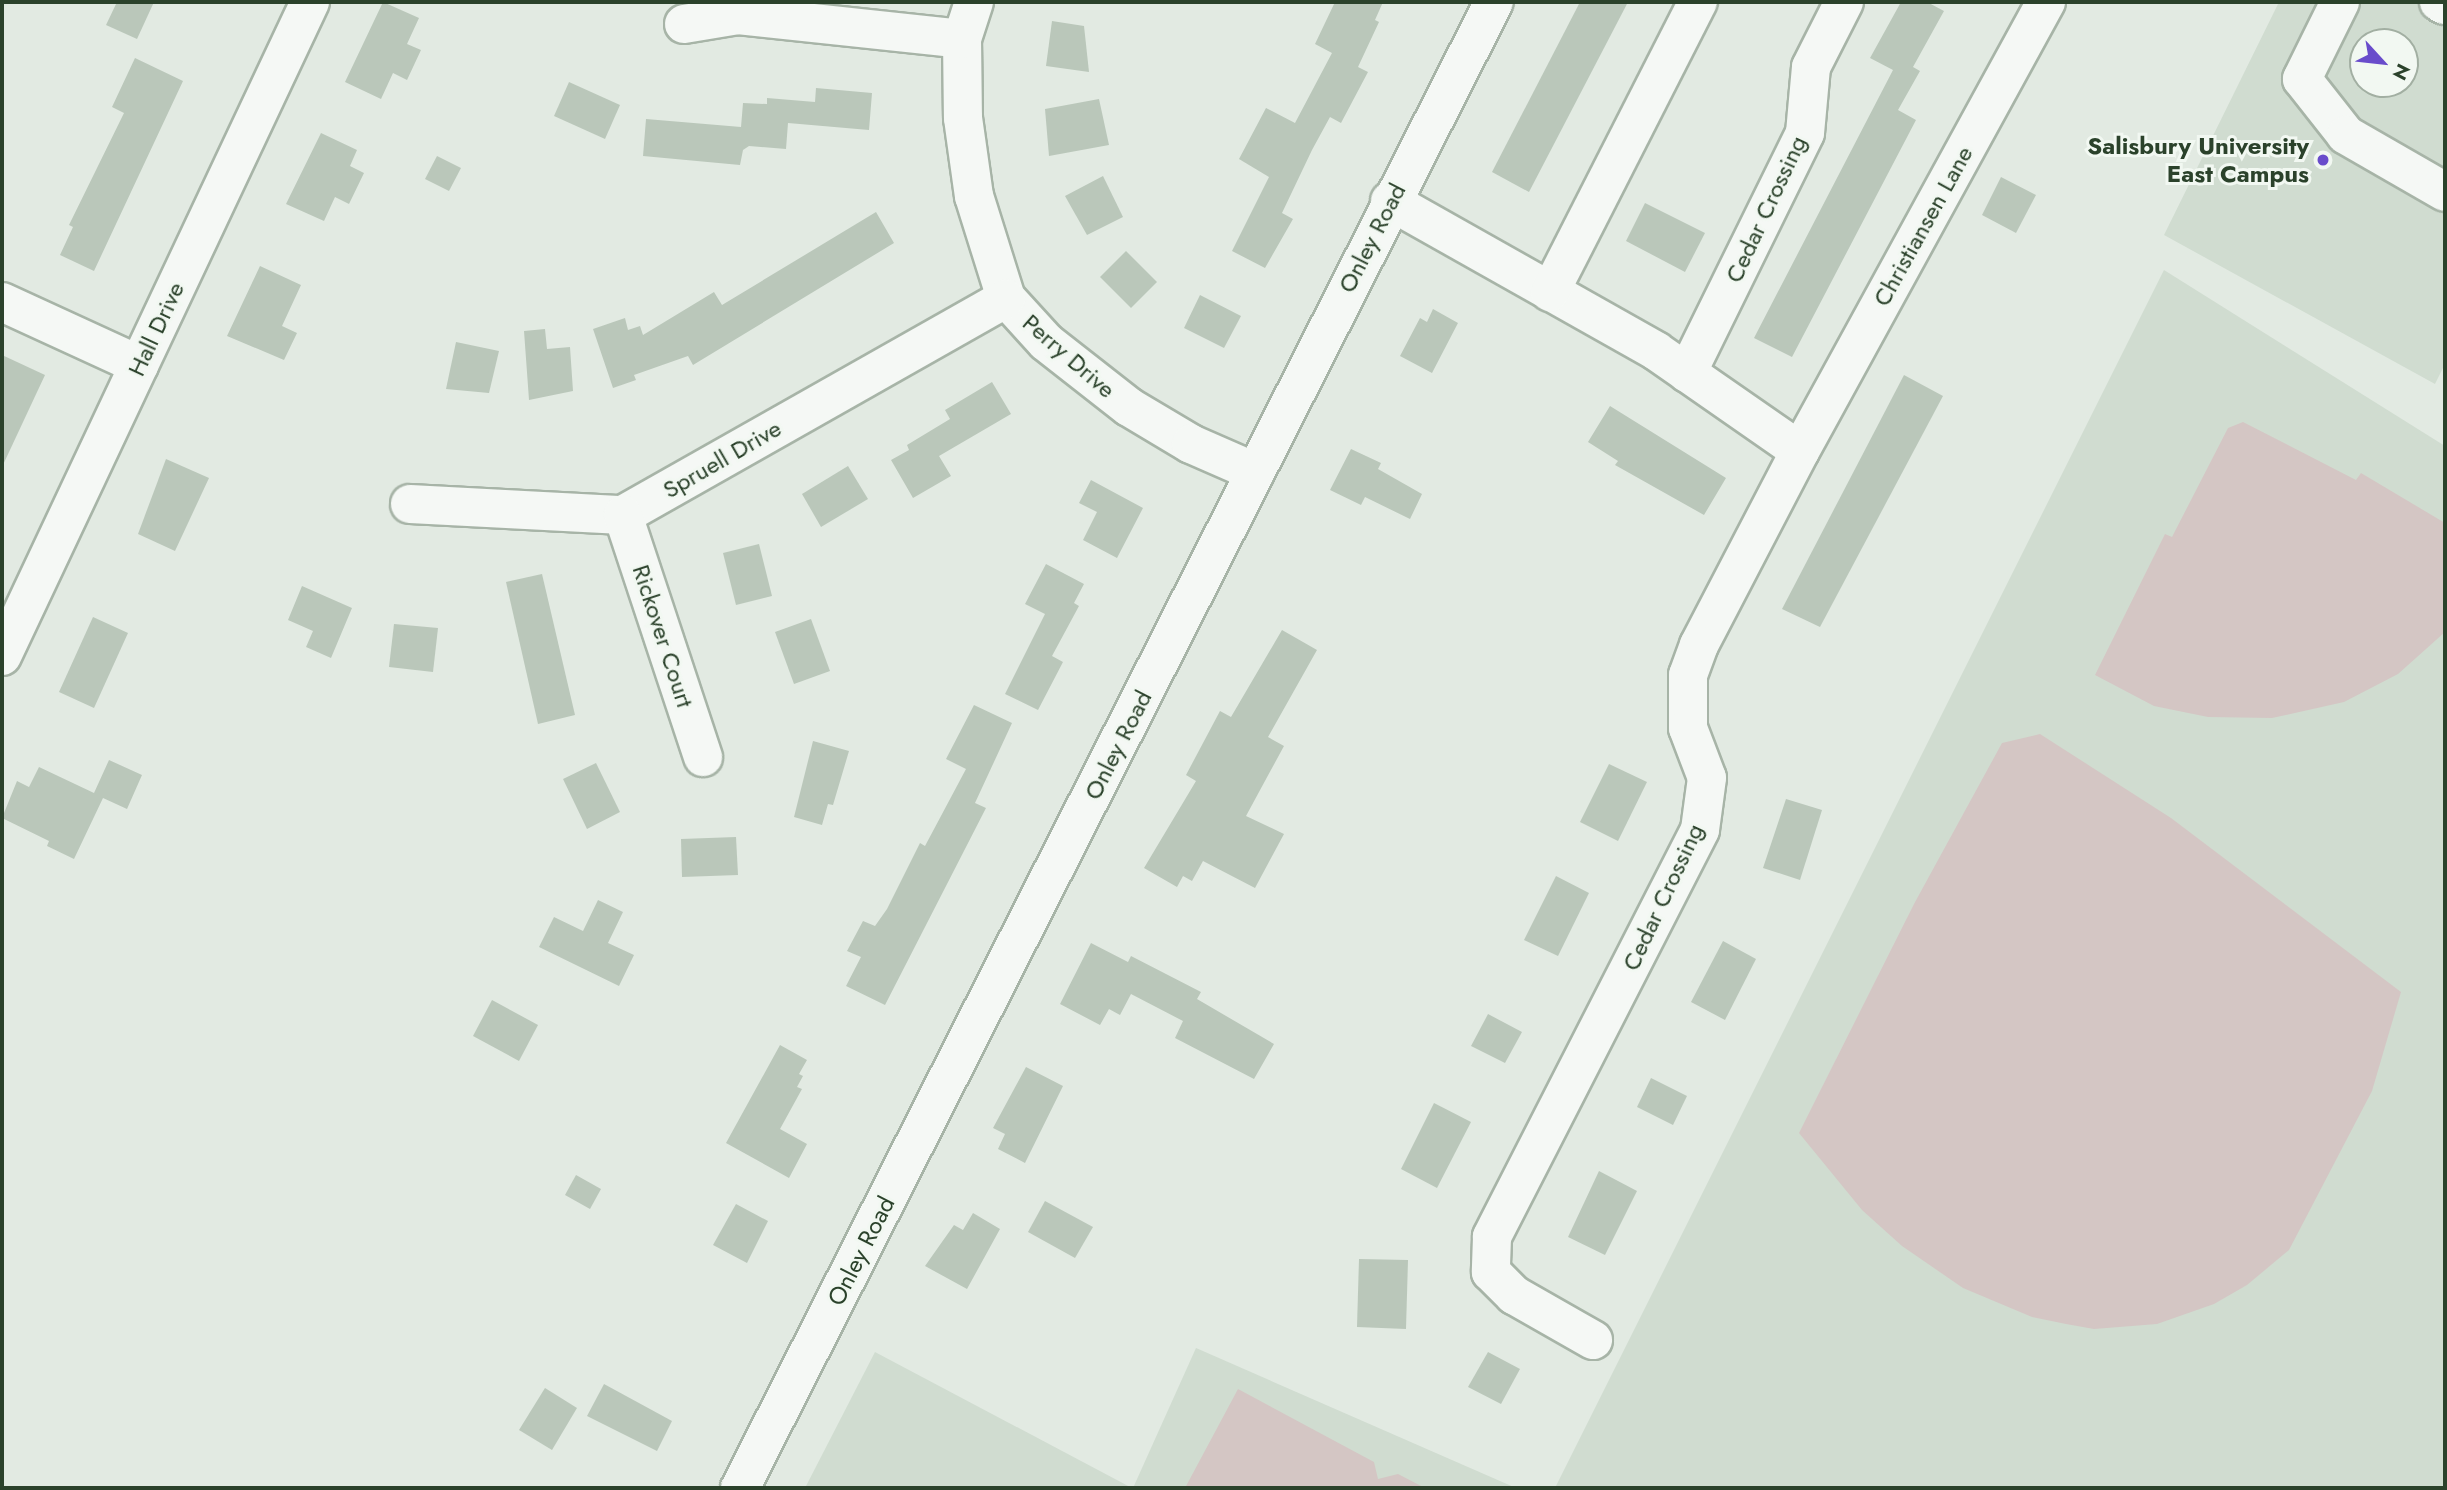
<!DOCTYPE html>
<style>
body{margin:0}
#map{position:relative;width:2447px;height:1490px;overflow:hidden;background:#e2eae2;font-family:Jost,sans-serif}
div>[style]{position:absolute}
.built>*{inset:0;background:#d0dcd0}
.green>*{inset:0;background:#d4c6c4}
.building>*{inset:0;background:#bac7ba}
.roads{filter:drop-shadow(2px 0 #a7b4a7) drop-shadow(-2px 0 #a7b4a7) drop-shadow(0 2px #a7b4a7) drop-shadow(0 -2px #a7b4a7)}
.minor>*{height:38px;margin:-19px;padding:0 19px;transform-origin:19px;border-radius:19px;background:#f5f8f5}
.dots>*{width:19px;height:19px;translate:-50% -50%;box-sizing:border-box;border:4px solid #f2f8f2;border-radius:50%}
span{translate:-50% -50%;white-space:nowrap;text-align:center;line-height:1.15;-webkit-text-stroke:6px #f2f8f2;paint-order:stroke}
.poi-label{font-size:24px;color:#2b422b;font-weight:700}
.right{translate:-100% -50%;text-align:right}
.street-label{font-size:24px;color:#2b422b}
.frame{position:absolute;inset:0;border:4px solid #2b422b;pointer-events:none}
.north{position:absolute;left:2349px;top:28px;width:70px;height:70px;box-sizing:border-box;background:#f2f8f2;border:2px solid #a2afa2;border-radius:50%;rotate:117deg;font-size:19px;font-weight:700;line-height:28px;text-align:center;color:#2b422b}
.north::after{content:'';display:block;margin:auto;width:24px;height:32px;background:#694ccb;clip-path:polygon(50% 0,100% 100%,50% 72%,0 100%)}
</style>
<div id="map">
<div class="built">
<i style="clip-path:polygon(evenodd,2279px 2px,2445px 2px,2445px 364px,2435px 384px,2164px 235px,2279px 2px,2363px 42px,2405px 42px,2405px 84px,2363px 84px,2363px 42px)"></i>
<i style="clip-path:polygon(2164px 270px,2445px 446px,2445px 1488px,1555px 1488px)"></i>
<i style="clip-path:polygon(1196px 1348px,1516px 1488px,1133px 1488px)"></i>
<i style="clip-path:polygon(875px 1352px,1132px 1488px,805px 1488px)"></i>
</div>
<div class="green">
<i style="clip-path:polygon(2243px 422px,2356px 480px,2361px 473px,2445px 523px,2445px 632px,2398px 674px,2344px 702px,2272px 718px,2208px 717px,2154px 706px,2095px 675px,2165px 534px,2172px 537px,2228px 428px)"></i>
<i style="clip-path:polygon(2040px 734px,2171px 818px,2401px 992px,2372px 1091px,2289px 1250px,2247px 1285px,2214px 1304px,2157px 1324px,2094px 1329px,2066px 1324px,2032px 1317px,1963px 1288px,1902px 1246px,1862px 1210px,1799px 1133px,1914px 904px,2002px 743px)"></i>
<i style="clip-path:polygon(1238px 1389px,1374px 1462px,1378px 1479px,1398px 1474px,1425px 1488px,1185px 1488px)"></i>
</div>
<div class="building">
<i style="clip-path:polygon(117px 2px,154px 2px,137px 39px,106px 25px)"></i>
<i style="clip-path:polygon(383px 2px,419px 18px,407px 44px,421px 50px,407px 80px,393px 73px,381px 99px,345px 82px)"></i>
<i style="clip-path:polygon(1335px 2px,1383px 2px,1375px 20px,1379px 22px,1358px 67px,1368px 72px,1341px 123px,1330px 117px,1312px 150px,1282px 213px,1293px 219px,1265px 268px,1232px 251px,1269px 177px,1239px 159px,1266px 108px,1295px 123px,1332px 53px,1315px 44px)"></i>
<i style="clip-path:polygon(1580px 2px,1628px 2px,1529px 192px,1492px 172px)"></i>
<i style="clip-path:polygon(1901px 2px,1927px 2px,1944px 11px,1913px 67px,1920px 71px,1898px 110px,1916px 120px,1792px 357px,1754px 338px,1893px 70px,1870px 58px)"></i>
<i style="clip-path:polygon(1052px 21px,1084px 26px,1089px 72px,1046px 66px)"></i>
<i style="clip-path:polygon(135px 58px,183px 81px,94px 271px,60px 255px,73px 227px,69px 225px,124px 113px,112px 107px)"></i>
<i style="clip-path:polygon(569px 82px,620px 105px,605px 139px,554px 116px)"></i>
<i style="clip-path:polygon(816px 88px,872px 93px,869px 130px,788px 123px,786px 149px,749px 146px,743px 150px,740px 165px,643px 156px,646px 119px,741px 127px,743px 103px,767px 104px,767px 98px,815px 102px)"></i>
<i style="clip-path:polygon(1099px 99px,1109px 145px,1049px 156px,1045px 109px)"></i>
<i style="clip-path:polygon(321px 133px,357px 150px,350px 166px,364px 173px,349px 204px,335px 197px,324px 221px,286px 204px)"></i>
<i style="clip-path:polygon(437px 156px,461px 168px,449px 191px,425px 179px)"></i>
<i style="clip-path:polygon(1103px 176px,1123px 217px,1087px 235px,1065px 196px)"></i>
<i style="clip-path:polygon(2001px 177px,2036px 195px,2016px 233px,1982px 215px)"></i>
<i style="clip-path:polygon(1645px 203px,1705px 233px,1685px 272px,1626px 241px)"></i>
<i style="clip-path:polygon(876px 212px,894px 243px,693px 365px,688px 356px,634px 375px,636px 380px,613px 388px,593px 329px,625px 318px,628px 330px,640px 326px,643px 335px,714px 292px,722px 305px)"></i>
<i style="clip-path:polygon(1126px 251px,1157px 282px,1131px 308px,1100px 277px)"></i>
<i style="clip-path:polygon(260px 266px,301px 285px,282px 326px,297px 333px,284px 360px,227px 336px)"></i>
<i style="clip-path:polygon(1200px 295px,1241px 316px,1224px 348px,1184px 328px)"></i>
<i style="clip-path:polygon(1433px 309px,1458px 323px,1432px 373px,1400px 356px,1420px 318px,1427px 322px)"></i>
<i style="clip-path:polygon(545px 329px,547px 349px,570px 347px,573px 391px,529px 400px,524px 331px)"></i>
<i style="clip-path:polygon(456px 342px,499px 351px,489px 393px,446px 389px)"></i>
<i style="clip-path:polygon(2px 355px,45px 375px,2px 467px)"></i>
<i style="clip-path:polygon(1904px 375px,1943px 396px,1820px 627px,1782px 609px)"></i>
<i style="clip-path:polygon(992px 382px,1011px 414px,939px 456px,951px 476px,913px 498px,891px 460px,909px 450px,907px 445px,950px 419px,945px 410px)"></i>
<i style="clip-path:polygon(1610px 406px,1726px 478px,1704px 515px,1615px 465px,1618px 461px,1588px 442px)"></i>
<i style="clip-path:polygon(1351px 449px,1381px 463px,1378px 469px,1422px 494px,1410px 519px,1365px 497px,1361px 505px,1330px 490px)"></i>
<i style="clip-path:polygon(166px 459px,209px 478px,175px 551px,138px 534px)"></i>
<i style="clip-path:polygon(848px 466px,868px 499px,821px 527px,802px 494px)"></i>
<i style="clip-path:polygon(1091px 480px,1143px 508px,1117px 558px,1083px 540px,1097px 512px,1079px 503px)"></i>
<i style="clip-path:polygon(759px 544px,772px 596px,736px 605px,723px 553px)"></i>
<i style="clip-path:polygon(1046px 564px,1084px 584px,1074px 603px,1079px 606px,1052px 656px,1063px 662px,1038px 710px,1005px 694px,1045px 614px,1025px 604px)"></i>
<i style="clip-path:polygon(542px 574px,575px 715px,538px 724px,506px 582px)"></i>
<i style="clip-path:polygon(302px 586px,352px 608px,331px 658px,306px 647px,313px 631px,288px 620px)"></i>
<i style="clip-path:polygon(93px 617px,128px 633px,94px 708px,59px 692px)"></i>
<i style="clip-path:polygon(811px 619px,830px 671px,794px 684px,775px 632px)"></i>
<i style="clip-path:polygon(394px 624px,438px 628px,433px 672px,389px 667px)"></i>
<i style="clip-path:polygon(1282px 630px,1317px 650px,1268px 737px,1284px 746px,1246px 816px,1284px 834px,1255px 888px,1203px 861px,1192px 881px,1183px 876px,1177px 887px,1144px 868px,1196px 781px,1186px 775px,1220px 711px,1231px 717px)"></i>
<i style="clip-path:polygon(974px 705px,1012px 723px,975px 803px,986px 808px,885px 1005px,846px 986px,861px 957px,847px 951px,863px 921px,875px 926px,887px 909px,920px 843px,925px 846px,966px 769px,946px 759px)"></i>
<i style="clip-path:polygon(813px 741px,849px 751px,833px 805px,828px 804px,822px 825px,794px 817px)"></i>
<i style="clip-path:polygon(109px 760px,142px 775px,127px 809px,103px 798px,74px 859px,47px 846px,49px 841px,2px 818px,17px 781px,29px 787px,39px 767px,94px 793px)"></i>
<i style="clip-path:polygon(596px 763px,620px 812px,587px 829px,563px 779px)"></i>
<i style="clip-path:polygon(1609px 764px,1647px 782px,1618px 841px,1580px 822px)"></i>
<i style="clip-path:polygon(1786px 799px,1822px 810px,1800px 880px,1763px 868px)"></i>
<i style="clip-path:polygon(736px 837px,738px 875px,682px 877px,681px 839px)"></i>
<i style="clip-path:polygon(1556px 876px,1589px 893px,1558px 956px,1524px 940px)"></i>
<i style="clip-path:polygon(598px 900px,623px 912px,608px 943px,634px 955px,619px 986px,539px 947px,554px 917px,583px 931px)"></i>
<i style="clip-path:polygon(1723px 941px,1756px 959px,1725px 1020px,1691px 1002px)"></i>
<i style="clip-path:polygon(1091px 943px,1128px 962px,1131px 956px,1201px 992px,1197px 999px,1274px 1044px,1254px 1079px,1175px 1038px,1183px 1021px,1131px 994px,1120px 1015px,1109px 1009px,1100px 1025px,1060px 1004px)"></i>
<i style="clip-path:polygon(492px 1000px,538px 1025px,519px 1061px,473px 1036px)"></i>
<i style="clip-path:polygon(1488px 1014px,1522px 1032px,1505px 1063px,1471px 1046px)"></i>
<i style="clip-path:polygon(780px 1045px,807px 1060px,799px 1074px,803px 1076px,797px 1087px,802px 1089px,780px 1129px,807px 1144px,789px 1178px,726px 1143px)"></i>
<i style="clip-path:polygon(1026px 1067px,1063px 1086px,1025px 1163px,998px 1149px,1005px 1134px,993px 1128px)"></i>
<i style="clip-path:polygon(1651px 1078px,1687px 1096px,1673px 1125px,1637px 1107px)"></i>
<i style="clip-path:polygon(1434px 1103px,1471px 1122px,1437px 1188px,1401px 1169px)"></i>
<i style="clip-path:polygon(1599px 1171px,1637px 1191px,1605px 1255px,1568px 1237px)"></i>
<i style="clip-path:polygon(576px 1175px,601px 1189px,590px 1209px,565px 1195px)"></i>
<i style="clip-path:polygon(1045px 1201px,1093px 1227px,1075px 1258px,1028px 1232px)"></i>
<i style="clip-path:polygon(736px 1204px,768px 1221px,747px 1263px,713px 1245px)"></i>
<i style="clip-path:polygon(973px 1213px,1000px 1229px,967px 1289px,925px 1266px,954px 1225px,963px 1230px)"></i>
<i style="clip-path:polygon(1359px 1259px,1408px 1260px,1406px 1329px,1357px 1327px)"></i>
<i style="clip-path:polygon(1488px 1352px,1520px 1369px,1501px 1404px,1468px 1387px)"></i>
<i style="clip-path:polygon(604px 1384px,672px 1421px,657px 1451px,587px 1416px)"></i>
<i style="clip-path:polygon(545px 1388px,577px 1408px,552px 1450px,519px 1430px)"></i>
</div>
<div class="roads">
<div class="minor">
<i style="left:974px;top:2px;width:39px;rotate:108deg"></i>
<i style="left:962px;top:39px;width:79px;rotate:89.3deg"></i>
<i style="left:963px;top:118px;width:79px;rotate:82deg"></i>
<i style="left:974px;top:196px;width:107px;rotate:72.6deg"></i>
<i style="left:1006px;top:298px;width:59px;rotate:47.7deg"></i>
<i style="left:1046px;top:342px;width:105px;rotate:38.1deg"></i>
<i style="left:1129px;top:407px;width:72px;rotate:30.8deg"></i>
<i style="left:1191px;top:444px;width:70px;rotate:23.6deg"></i>
<i style="left:2340px;top:2px;width:86px;rotate:116.3deg"></i>
<i style="left:2302px;top:79px;width:71px;rotate:51.8deg"></i>
<i style="left:2346px;top:135px;width:114px;rotate:29.9deg"></i>
<i style="left:2439px;top:2px;width:7px;rotate:27deg"></i>
<i style="left:684px;top:24px;width:55px;rotate:-9.5deg"></i>
<i style="left:738px;top:15px;width:225px;rotate:6.1deg"></i>
<i style="left:1390px;top:201px;width:305px;rotate:29.4deg"></i>
<i style="left:1656px;top:351px;width:175px;rotate:34.8deg"></i>
<i style="left:1800px;top:451px;width:219px;rotate:117.5deg"></i>
<i style="left:1699px;top:645px;width:32px;rotate:110deg"></i>
<i style="left:1688px;top:675px;width:53px;rotate:90deg"></i>
<i style="left:1688px;top:728px;width:53px;rotate:69.2deg"></i>
<i style="left:1707px;top:778px;width:52px;rotate:97.7deg"></i>
<i style="left:1700px;top:830px;width:457px;rotate:117.1deg"></i>
<i style="left:1492px;top:1237px;width:35px;rotate:92deg"></i>
<i style="left:1491px;top:1272px;width:33px;rotate:45deg"></i>
<i style="left:1514px;top:1295px;width:91px;rotate:29.7deg"></i>
<i style="left:1550px;top:292px;width:326px;rotate:-63deg"></i>
<i style="left:2px;top:302px;width:151px;rotate:24.7deg"></i>
<i style="left:1687px;top:373px;width:267px;rotate:-63.8deg"></i>
<i style="left:1805px;top:133px;width:66px;rotate:-84.8deg"></i>
<i style="left:1811px;top:67px;width:73px;rotate:-63.1deg"></i>
<i style="left:1800px;top:451px;width:512px;rotate:-61.28deg"></i>
<i style="left:410px;top:504px;width:213px;rotate:3deg"></i>
<i style="left:623px;top:515px;width:440px;rotate:-29.5deg"></i>
<i style="left:623px;top:515px;width:255px;rotate:71.7deg"></i>
<i style="left:2px;top:656px;width:723px;rotate:-64.78deg"></i>
<i style="left:740px;top:1488px;width:1666px;rotate:-63.1deg"></i>
</div>
</div>
<div class="dots">
<i style="left:2323px;top:160px;background:#694ccb"></i>
</div>
<div class="poi-label">
<span class="right" style="left:2309px;top:160px">Salisbury University<br>East Campus</span>
</div>
<div class="street-label">
<span style="left:1766px;top:209px;rotate:-65deg">Cedar Crossing</span>
<span style="left:1923px;top:226px;rotate:-61deg">Christiansen Lane</span>
<span style="left:1372px;top:238px;rotate:-63deg">Onley Road</span>
<span style="left:156px;top:329px;rotate:-65deg">Hall Drive</span>
<span style="left:1069px;top:356px;rotate:41deg">Perry Drive</span>
<span style="left:722px;top:459px;rotate:-30deg">Spruell Drive</span>
<span style="left:663px;top:636px;rotate:72deg">Rickover Court</span>
<span style="left:1118px;top:745px;rotate:-63deg">Onley Road</span>
<span style="left:1663px;top:897px;rotate:-65deg">Cedar Crossing</span>
<span style="left:861px;top:1251px;rotate:-63deg">Onley Road</span>
</div>
<div class="frame"></div>
<div class="north">N</div>
</div>
